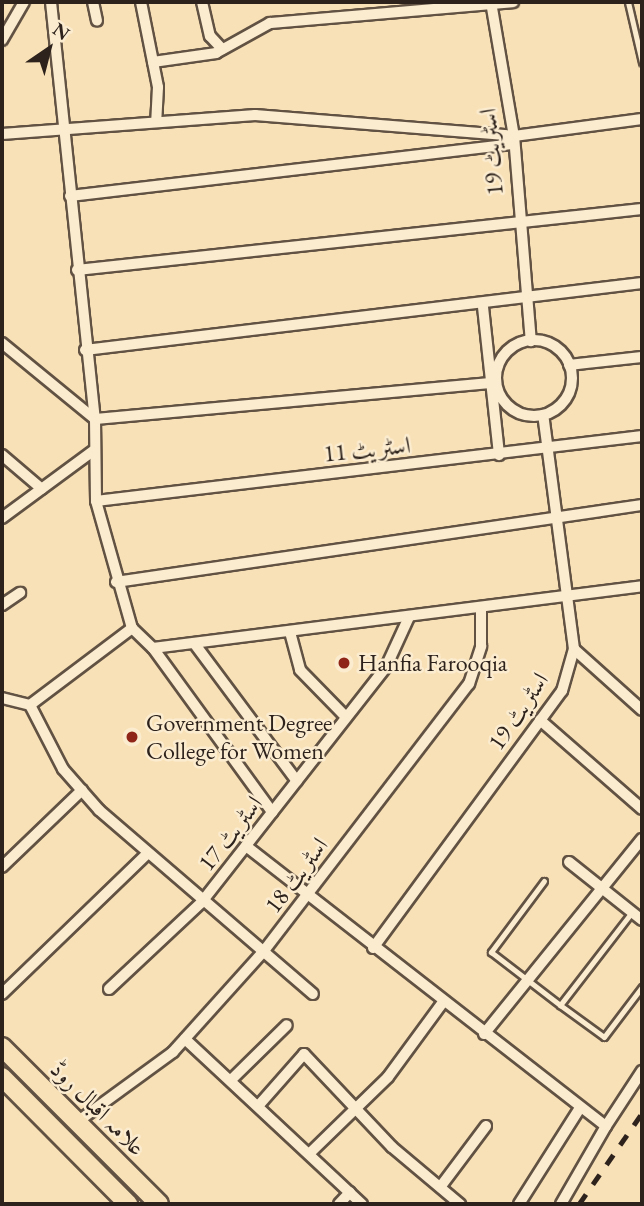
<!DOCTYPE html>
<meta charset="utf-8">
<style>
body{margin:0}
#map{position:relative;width:644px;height:1206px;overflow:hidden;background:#f9e1b7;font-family:"EB Garamond",Amiri,serif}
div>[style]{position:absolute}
.roads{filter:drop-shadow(2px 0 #615243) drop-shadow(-2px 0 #615243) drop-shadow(0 2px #615243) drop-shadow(0 -2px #615243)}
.service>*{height:5px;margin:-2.5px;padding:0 2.5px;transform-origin:2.5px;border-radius:2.5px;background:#fbecd0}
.minor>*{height:10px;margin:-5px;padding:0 5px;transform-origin:5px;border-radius:5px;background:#fbecd0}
.minor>.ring{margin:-5px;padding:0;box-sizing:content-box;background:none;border:10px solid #fbecd0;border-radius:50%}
.primary>*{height:18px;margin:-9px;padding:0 9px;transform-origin:9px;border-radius:9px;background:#f9e1b7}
.rail>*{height:4.5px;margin-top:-2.25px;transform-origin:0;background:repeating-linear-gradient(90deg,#2e231c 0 12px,transparent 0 24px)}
.dots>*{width:19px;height:19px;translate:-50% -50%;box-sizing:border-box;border:4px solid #fbecd0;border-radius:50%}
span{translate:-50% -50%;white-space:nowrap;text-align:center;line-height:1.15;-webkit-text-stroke:5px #fbecd0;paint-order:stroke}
.street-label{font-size:24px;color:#2e231c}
.poi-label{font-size:24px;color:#2e231c}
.left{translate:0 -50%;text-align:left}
.frame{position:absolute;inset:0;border:4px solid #2e231c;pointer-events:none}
.north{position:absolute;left:14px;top:14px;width:70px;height:70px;-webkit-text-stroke:5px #fbecd0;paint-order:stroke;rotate:35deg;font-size:19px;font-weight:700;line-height:28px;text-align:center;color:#2e231c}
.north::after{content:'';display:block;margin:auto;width:24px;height:32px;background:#2e231c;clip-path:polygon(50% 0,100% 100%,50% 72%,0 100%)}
</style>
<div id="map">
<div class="roads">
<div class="service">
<i style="left:628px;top:2px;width:62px;rotate:76.9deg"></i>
<i style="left:544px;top:881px;width:89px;rotate:126.7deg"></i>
<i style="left:491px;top:952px;width:87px;rotate:37.5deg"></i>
<i style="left:632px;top:912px;width:118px;rotate:127.7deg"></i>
<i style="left:560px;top:1005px;width:54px;rotate:36deg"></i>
<i style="left:604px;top:1037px;width:63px;rotate:-52.8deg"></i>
</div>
<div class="minor">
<i style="left:51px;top:2px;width:419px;rotate:84deg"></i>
<i style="left:95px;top:419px;width:82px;rotate:89.3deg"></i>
<i style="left:96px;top:501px;width:132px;rotate:74.2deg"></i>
<i style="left:132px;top:628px;width:29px;rotate:44deg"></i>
<i style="left:153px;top:648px;width:493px;rotate:-7.2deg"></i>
<i style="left:93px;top:2px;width:19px;rotate:78deg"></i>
<i style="left:141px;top:2px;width:87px;rotate:78.7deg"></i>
<i style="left:158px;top:87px;width:34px;rotate:93deg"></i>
<i style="left:202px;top:2px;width:35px;rotate:77deg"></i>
<i style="left:210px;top:36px;width:18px;rotate:47deg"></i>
<i style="left:491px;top:2px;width:136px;rotate:80.3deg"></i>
<i style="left:514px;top:136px;width:206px;rotate:85.3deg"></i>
<i style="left:2px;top:40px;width:44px;rotate:-59.9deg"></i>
<i style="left:153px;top:62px;width:64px;rotate:-8.1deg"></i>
<i style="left:216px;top:53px;width:62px;rotate:-29.1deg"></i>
<i style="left:270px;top:23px;width:244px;rotate:-4.9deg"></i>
<i style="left:2px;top:134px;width:254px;rotate:-4.3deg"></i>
<i style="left:255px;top:115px;width:260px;rotate:4.6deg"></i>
<i style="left:514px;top:136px;width:129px;rotate:-7.6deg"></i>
<i style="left:70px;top:196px;width:447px;rotate:-6.7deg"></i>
<i style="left:77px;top:270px;width:568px;rotate:-6.16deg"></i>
<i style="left:483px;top:307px;width:149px;rotate:83.8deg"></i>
<i class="ring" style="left:496px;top:340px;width:66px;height:66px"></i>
<i style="left:2px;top:343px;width:120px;rotate:39.3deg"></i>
<i style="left:95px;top:419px;width:400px;rotate:-5.2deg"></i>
<i style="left:85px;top:350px;width:561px;rotate:-6.86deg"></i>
<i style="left:569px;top:365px;width:73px;rotate:-6.3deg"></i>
<i style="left:2px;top:455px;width:52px;rotate:40.4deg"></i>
<i style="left:96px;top:501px;width:550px;rotate:-6.79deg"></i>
<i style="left:2px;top:518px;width:113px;rotate:-36.4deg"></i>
<i style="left:116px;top:582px;width:532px;rotate:-8.33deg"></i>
<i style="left:2px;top:605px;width:22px;rotate:-34deg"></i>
<i style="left:290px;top:632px;width:39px;rotate:75deg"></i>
<i style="left:300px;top:670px;width:66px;rotate:45.6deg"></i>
<i style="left:194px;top:643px;width:172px;rotate:53.3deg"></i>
<i style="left:153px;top:648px;width:203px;rotate:54deg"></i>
<i style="left:574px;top:649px;width:91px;rotate:41.9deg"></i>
<i style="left:2px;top:698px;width:29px;rotate:14deg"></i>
<i style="left:30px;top:705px;width:128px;rotate:-37deg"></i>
<i style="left:30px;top:705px;width:72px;rotate:62.7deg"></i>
<i style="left:63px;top:769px;width:55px;rotate:48.7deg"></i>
<i style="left:99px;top:810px;width:282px;rotate:40.7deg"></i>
<i style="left:540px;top:720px;width:135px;rotate:41.1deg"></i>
<i style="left:246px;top:846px;width:456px;rotate:37.9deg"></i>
<i style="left:606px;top:1126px;width:66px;rotate:-56.8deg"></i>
<i style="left:569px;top:862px;width:93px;rotate:38.5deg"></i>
<i style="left:2px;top:867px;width:111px;rotate:-43.9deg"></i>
<i style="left:373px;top:948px;width:319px;rotate:-53.7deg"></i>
<i style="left:562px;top:691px;width:44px;rotate:-74.1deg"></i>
<i style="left:574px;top:649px;width:236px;rotate:-97.5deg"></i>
<i style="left:109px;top:989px;width:126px;rotate:-43.1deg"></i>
<i style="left:201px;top:903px;width:300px;rotate:-51.9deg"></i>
<i style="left:386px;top:667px;width:55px;rotate:-65.3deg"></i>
<i style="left:2px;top:994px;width:202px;rotate:-44deg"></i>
<i style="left:484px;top:1034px;width:251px;rotate:-51deg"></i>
<i style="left:185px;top:1039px;width:242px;rotate:43deg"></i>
<i style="left:231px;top:1080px;width:78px;rotate:-44.5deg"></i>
<i style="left:259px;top:1105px;width:68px;rotate:-48.6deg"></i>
<i style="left:304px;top:1054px;width:128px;rotate:46.6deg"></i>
<i style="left:392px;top:1147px;width:89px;rotate:40deg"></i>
<i style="left:77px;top:1122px;width:119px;rotate:-36.1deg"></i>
<i style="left:173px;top:1052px;width:135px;rotate:-48deg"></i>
<i style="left:263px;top:952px;width:338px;rotate:-52.5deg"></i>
<i style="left:469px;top:684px;width:40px;rotate:-72deg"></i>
<i style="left:481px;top:646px;width:38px;rotate:-90deg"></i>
<i style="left:311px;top:1152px;width:107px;rotate:-44.2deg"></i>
<i style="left:388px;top:1077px;width:93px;rotate:-53.7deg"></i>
<i style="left:441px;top:1186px;width:75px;rotate:-53.1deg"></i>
<i style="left:339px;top:1204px;width:16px;rotate:-47deg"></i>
<i style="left:519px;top:1204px;width:114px;rotate:-57.6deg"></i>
<i style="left:561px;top:1204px;width:90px;rotate:-60deg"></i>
</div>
<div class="primary">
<i style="left:2px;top:1047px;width:222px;rotate:45deg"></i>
<i style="left:2px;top:1077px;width:179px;rotate:45.2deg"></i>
</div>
</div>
<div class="rail">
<i style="left:579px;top:1204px;width:111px;rotate:-55.3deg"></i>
</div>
<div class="dots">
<i style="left:344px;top:663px;background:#8f2418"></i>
<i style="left:132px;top:737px;background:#8f2418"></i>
</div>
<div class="street-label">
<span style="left:491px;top:152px;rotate:-95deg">اسٹریٹ 19</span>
<span style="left:367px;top:449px;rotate:-6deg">اسٹریٹ 11</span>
<span style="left:518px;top:711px;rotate:-56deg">اسٹریٹ 19</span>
<span style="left:230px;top:833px;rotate:-52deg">اسٹریٹ 17</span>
<span style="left:296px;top:875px;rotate:-53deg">اسٹریٹ 18</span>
<span style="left:98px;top:1108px;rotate:45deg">علامہ اقبال روڈ</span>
</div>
<div class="poi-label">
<span class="left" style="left:358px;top:663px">Hanfia Farooqia</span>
<span class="left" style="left:146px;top:737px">Government Degree<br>College for Women</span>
</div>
<div class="frame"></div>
<div class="north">N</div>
</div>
